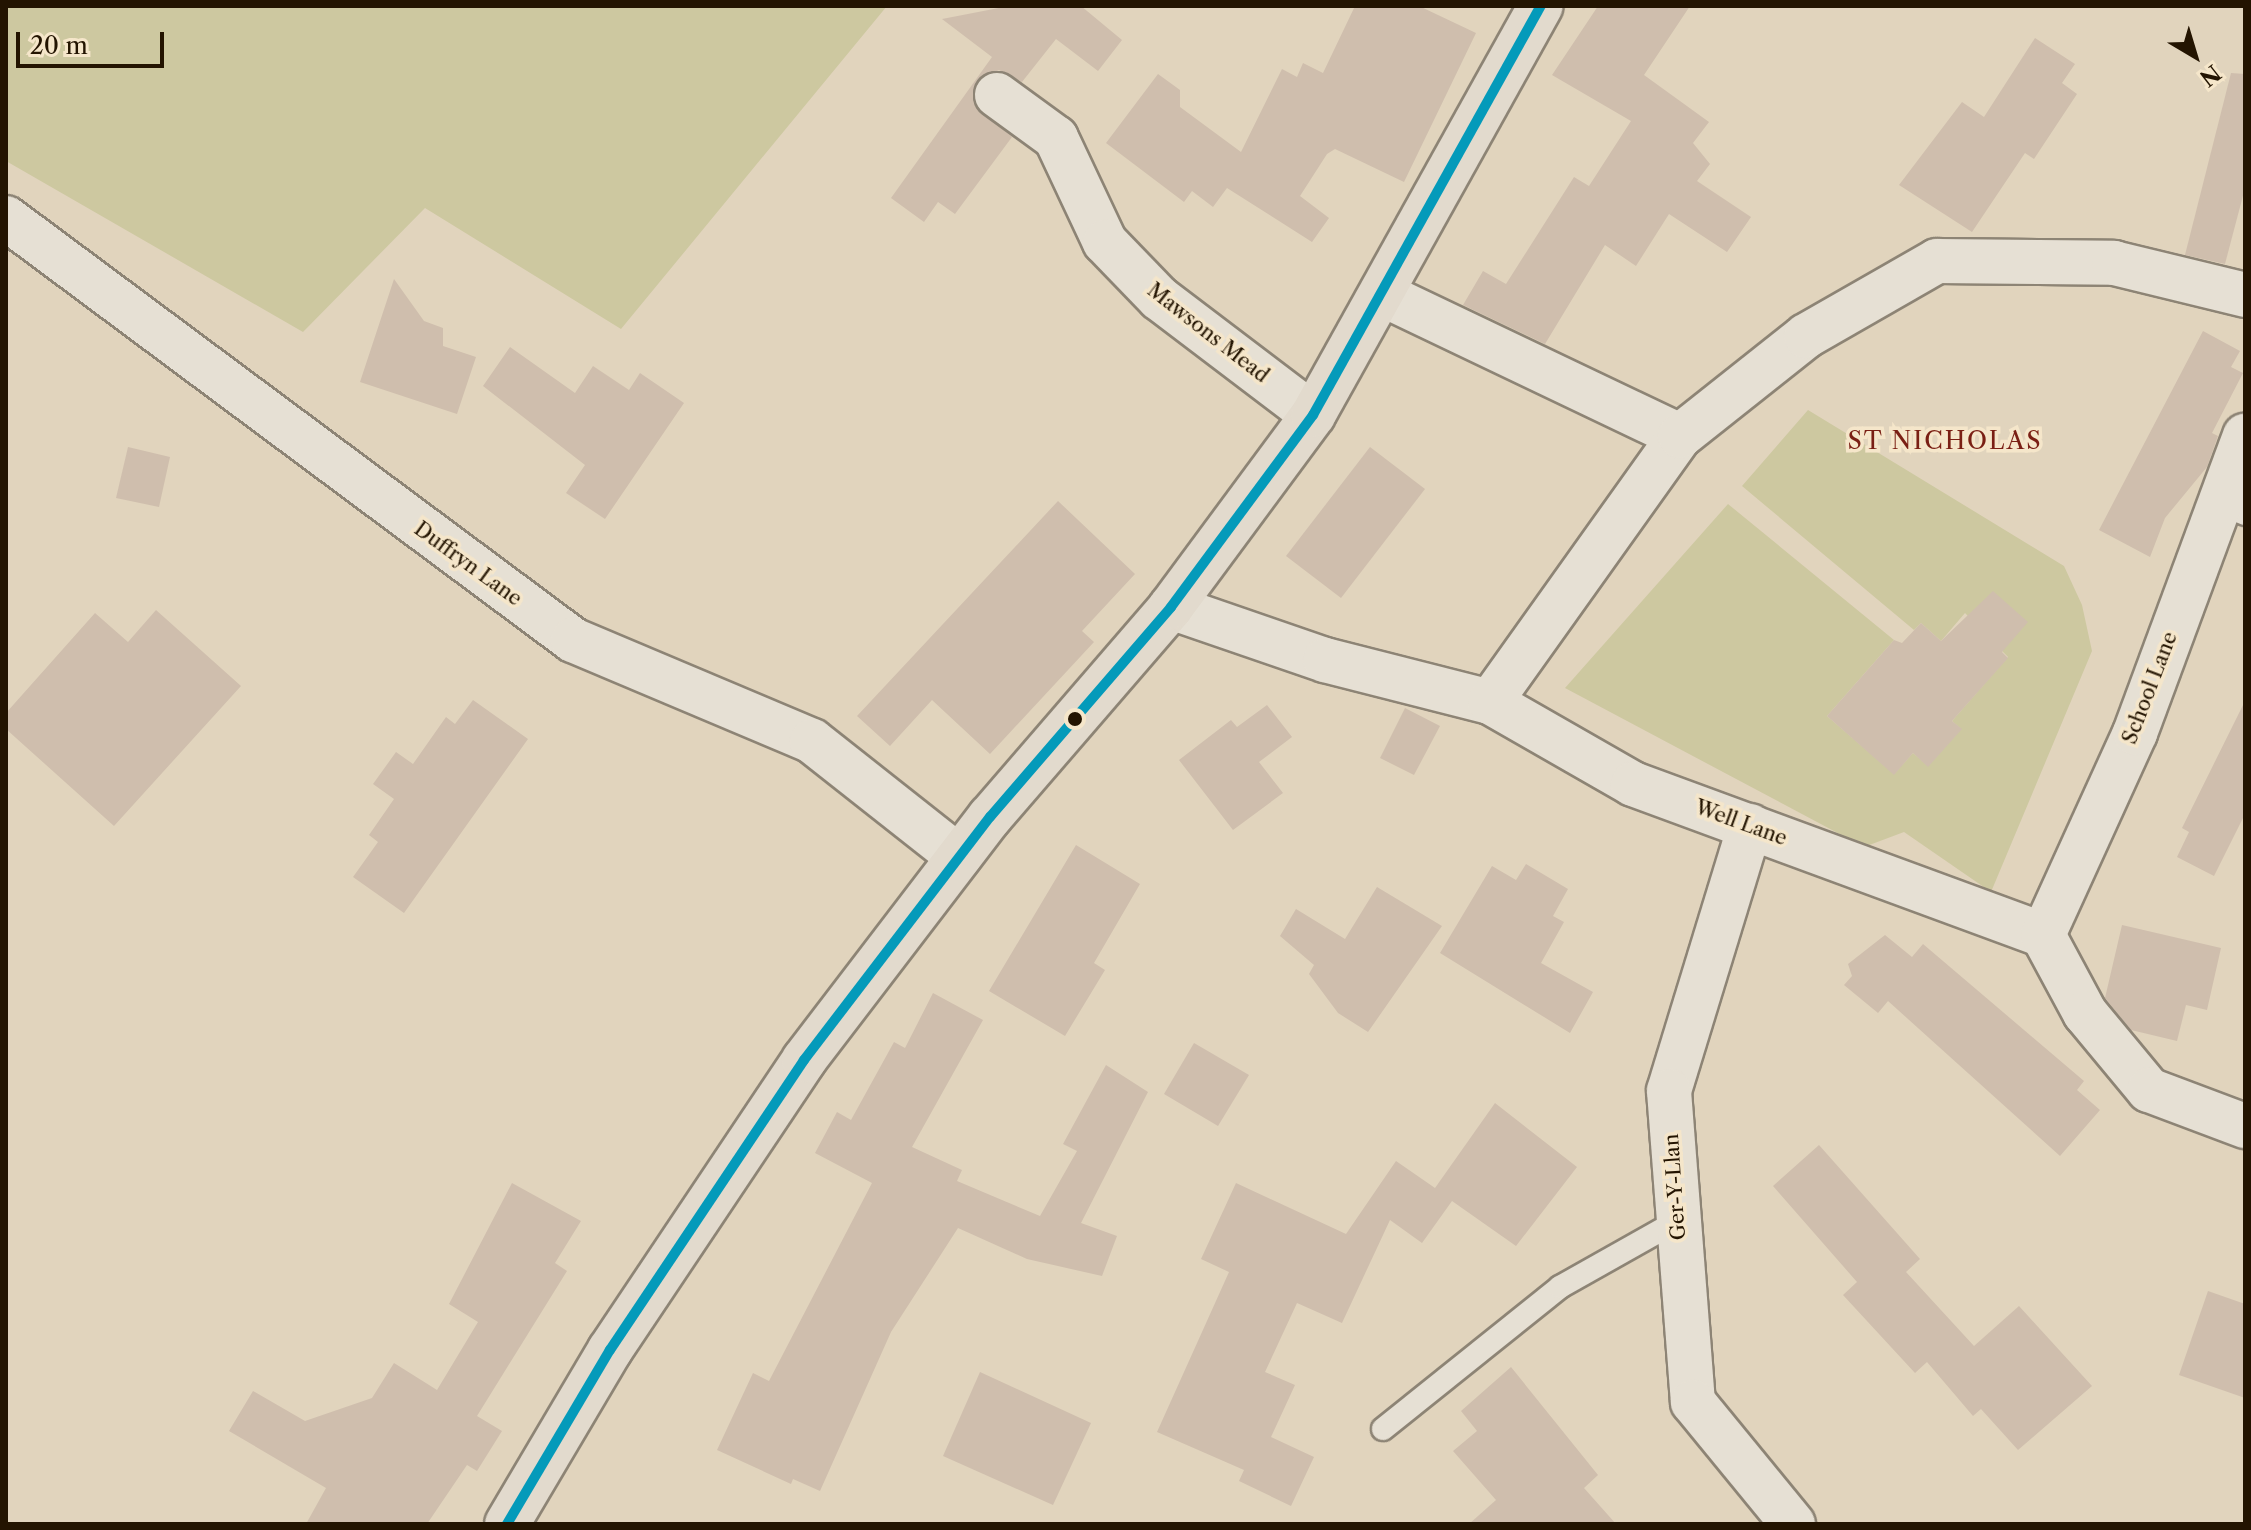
<!DOCTYPE html>
<style>
body{margin:0}
#map{position:relative;width:2251px;height:1530px;overflow:hidden;background:#e1d4bd;font-family:"Libre Caslon Text",serif}
div>[style]{position:absolute}
.green>*{inset:0;background:#cdc8a0}
.building>*{inset:0;background:#cfbead}
.roads{filter:drop-shadow(2px 0 #8d8475) drop-shadow(-2px 0 #8d8475) drop-shadow(0 2px #8d8475) drop-shadow(0 -2px #8d8475)}
.lane>*{height:22px;margin:-11px;padding:0 11px;transform-origin:11px;border-radius:11px;background:#e6e0d4}
.street>*{height:44px;margin:-22px;padding:0 22px;transform-origin:22px;border-radius:22px;background:#e6e0d4}
.primary>*{height:44px;margin:-22px;padding:0 22px;transform-origin:22px;border-radius:22px;background:#e2dacd}
.bus-1>*{height:10px;margin:-5px;padding:0 5px;transform-origin:5px;border-radius:5px;background:#049aba}
.dots>*{width:22px;height:22px;translate:-50% -50%;box-sizing:border-box;border:4px solid #f5e6ca;border-radius:50%}
span{translate:-50% -50%;white-space:nowrap;text-align:center;line-height:1.15;-webkit-text-stroke:7px #f5e6ca;paint-order:stroke}
.street-label{font-size:20px;color:#231401}
.quarter-label{font-size:24px;color:#7a1f14;letter-spacing:2px}
.frame{position:absolute;inset:0;border:8px solid #231401;pointer-events:none}
.north{position:absolute;left:2155px;top:16px;width:80px;height:80px;-webkit-text-stroke:6px #f5e6ca;paint-order:stroke;rotate:142deg;font-size:22px;font-weight:700;line-height:32px;text-align:center;color:#231401}
.north::after{content:'';display:block;margin:auto;width:28px;height:36px;background:#231401;clip-path:polygon(50% 0,100% 100%,50% 72%,0 100%)}
.scale{position:absolute;left:16px;top:32px;width:148px;height:36px;box-sizing:border-box;border:4px solid #231401;border-top:0;padding-left:10px;font-size:24px;line-height:28px;white-space:nowrap;color:#231401;-webkit-text-stroke:6px #f5e6ca;paint-order:stroke}
</style>
<div id="map">
<div class="green">
<i style="clip-path:polygon(6px 6px,887px 6px,621px 329px,425px 208px,303px 332px,6px 161px)"></i>
<i style="clip-path:polygon(1808px 410px,2064px 566px,2082px 605px,2092px 651px,1991px 892px,1904px 832px,1864px 847px,1565px 688px,1728px 504px,1894px 640px,1827px 716px,1894px 774px,1913px 753px,1928px 766px,1961px 729px,1952px 721px,2008px 657px,1965px 613px,1941px 641px,1921px 623px,1914px 630px,1742px 486px)"></i>
</div>
<div class="building">
<i style="clip-path:polygon(1009px 6px,1081px 6px,1122px 40px,1098px 71px,1056px 39px,1022px 82px,999px 70px,977px 80px,975px 106px,1012px 137px,955px 214px,938px 202px,924px 222px,891px 198px,992px 57px,942px 19px)"></i>
<i style="clip-path:polygon(1355px 6px,1419px 6px,1476px 33px,1404px 182px,1335px 149px,1327px 154px,1300px 196px,1329px 218px,1312px 242px,1227px 188px,1213px 207px,1192px 191px,1184px 202px,1106px 143px,1158px 74px,1180px 90px,1180px 107px,1241px 152px,1282px 69px,1297px 77px,1303px 63px,1323px 73px)"></i>
<i style="clip-path:polygon(1598px 6px,1690px 6px,1644px 75px,1709px 122px,1693px 143px,1710px 164px,1697px 181px,1751px 217px,1727px 252px,1669px 214px,1636px 266px,1605px 245px,1545px 344px,1463px 305px,1483px 271px,1506px 284px,1574px 177px,1589px 186px,1631px 121px,1552px 75px)"></i>
<i style="clip-path:polygon(2035px 38px,2075px 64px,2062px 83px,2077px 94px,2034px 159px,2025px 153px,1972px 232px,1899px 185px,1962px 102px,1984px 117px)"></i>
<i style="clip-path:polygon(2231px 73px,2245px 74px,2245px 188px,2225px 264px,2185px 255px)"></i>
<i style="clip-path:polygon(394px 279px,424px 321px,443px 328px,443px 346px,476px 357px,457px 414px,360px 382px)"></i>
<i style="clip-path:polygon(2203px 331px,2240px 351px,2231px 367px,2243px 373px,2212px 433px,2218px 436px,2207px 467px,2165px 518px,2150px 557px,2099px 530px)"></i>
<i style="clip-path:polygon(510px 347px,575px 393px,593px 366px,629px 390px,640px 373px,684px 403px,605px 519px,566px 493px,585px 465px,483px 386px)"></i>
<i style="clip-path:polygon(128px 447px,170px 457px,159px 507px,116px 498px)"></i>
<i style="clip-path:polygon(1370px 447px,1425px 489px,1341px 598px,1286px 556px)"></i>
<i style="clip-path:polygon(1058px 501px,1135px 574px,1082px 631px,1094px 642px,990px 754px,932px 700px,890px 746px,857px 716px)"></i>
<i style="clip-path:polygon(1993px 591px,2028px 622px,2002px 652px,2008px 658px,1952px 721px,1962px 729px,1928px 767px,1913px 753px,1894px 775px,1827px 716px,1894px 640px,1902px 643px,1921px 623px,1941px 641px)"></i>
<i style="clip-path:polygon(156px 610px,241px 686px,114px 826px,6px 729px,6px 713px,95px 613px,128px 642px)"></i>
<i style="clip-path:polygon(473px 700px,528px 739px,404px 913px,353px 877px,378px 842px,369px 835px,394px 799px,373px 784px,396px 752px,413px 764px,446px 717px,455px 724px)"></i>
<i style="clip-path:polygon(2245px 701px,2245px 814px,2214px 876px,2177px 857px,2189px 832px,2182px 828px)"></i>
<i style="clip-path:polygon(1267px 705px,1292px 737px,1259px 762px,1283px 793px,1233px 830px,1179px 760px,1231px 720px,1237px 727px)"></i>
<i style="clip-path:polygon(1405px 708px,1440px 726px,1414px 775px,1380px 758px)"></i>
<i style="clip-path:polygon(1076px 845px,1140px 884px,1094px 963px,1105px 970px,1065px 1036px,989px 991px)"></i>
<i style="clip-path:polygon(1526px 864px,1568px 889px,1553px 916px,1564px 922px,1541px 963px,1593px 992px,1570px 1033px,1440px 953px,1492px 866px,1516px 880px)"></i>
<i style="clip-path:polygon(1377px 887px,1442px 926px,1368px 1032px,1338px 1013px,1309px 974px,1314px 965px,1280px 936px,1296px 909px,1345px 939px)"></i>
<i style="clip-path:polygon(2122px 925px,2221px 948px,2207px 1010px,2186px 1005px,2177px 1041px,2131px 1030px,2105px 998px)"></i>
<i style="clip-path:polygon(1885px 935px,1912px 957px,1923px 944px,2084px 1081px,2077px 1090px,2100px 1110px,2060px 1156px,1888px 1001px,1878px 1013px,1844px 985px,1852px 976px,1848px 964px)"></i>
<i style="clip-path:polygon(933px 993px,983px 1020px,912px 1147px,962px 1170px,957px 1181px,1040px 1216px,1077px 1151px,1063px 1144px,1106px 1065px,1148px 1092px,1081px 1223px,1117px 1236px,1102px 1276px,1027px 1259px,958px 1228px,891px 1332px,820px 1491px,793px 1479px,791px 1484px,717px 1450px,753px 1373px,769px 1381px,872px 1183px,815px 1153px,837px 1112px,851px 1120px,894px 1042px,905px 1048px)"></i>
<i style="clip-path:polygon(1194px 1043px,1249px 1075px,1218px 1126px,1164px 1094px)"></i>
<i style="clip-path:polygon(1495px 1103px,1577px 1167px,1516px 1246px,1452px 1201px,1422px 1243px,1390px 1220px,1342px 1323px,1297px 1303px,1265px 1372px,1295px 1385px,1271px 1437px,1314px 1457px,1291px 1506px,1239px 1481px,1244px 1470px,1157px 1432px,1229px 1272px,1201px 1259px,1236px 1183px,1346px 1234px,1396px 1161px,1435px 1188px)"></i>
<i style="clip-path:polygon(1819px 1145px,1920px 1259px,1906px 1272px,1974px 1346px,2019px 1306px,2092px 1386px,2018px 1450px,1981px 1409px,1973px 1416px,1927px 1362px,1915px 1373px,1843px 1295px,1857px 1282px,1773px 1186px)"></i>
<i style="clip-path:polygon(512px 1183px,581px 1221px,555px 1263px,567px 1271px,477px 1416px,502px 1431px,477px 1471px,467px 1465px,427px 1524px,306px 1524px,326px 1488px,229px 1431px,253px 1391px,305px 1421px,372px 1398px,394px 1363px,437px 1390px,478px 1322px,449px 1304px)"></i>
<i style="clip-path:polygon(2208px 1291px,2245px 1304px,2245px 1398px,2179px 1375px)"></i>
<i style="clip-path:polygon(1511px 1367px,1598px 1475px,1584px 1488px,1616px 1524px,1469px 1524px,1496px 1500px,1453px 1451px,1477px 1431px,1461px 1411px)"></i>
<i style="clip-path:polygon(980px 1372px,1091px 1423px,1053px 1505px,943px 1456px)"></i>
</div>
<div class="roads">
<div class="lane">
<i style="left:2218px;top:503px;width:29px;rotate:22deg"></i>
<i style="left:1383px;top:1429px;width:227px;rotate:-38.7deg"></i>
<i style="left:1560px;top:1287px;width:134px;rotate:-29.4deg"></i>
</div>
<div class="street">
<i style="left:997px;top:95px;width:73px;rotate:36.1deg"></i>
<i style="left:1056px;top:138px;width:115px;rotate:64.8deg"></i>
<i style="left:1105px;top:242px;width:78px;rotate:46deg"></i>
<i style="left:1159px;top:298px;width:193px;rotate:37.2deg"></i>
<i style="left:6px;top:218px;width:707px;rotate:36.66deg"></i>
<i style="left:573px;top:640px;width:259px;rotate:22.9deg"></i>
<i style="left:812px;top:741px;width:187px;rotate:38.3deg"></i>
<i style="left:1384px;top:295px;width:328px;rotate:25.5deg"></i>
<i style="left:1171px;top:607px;width:163px;rotate:19deg"></i>
<i style="left:1325px;top:660px;width:170px;rotate:14.3deg"></i>
<i style="left:1490px;top:702px;width:165px;rotate:29.8deg"></i>
<i style="left:1633px;top:784px;width:437px;rotate:20.2deg"></i>
<i style="left:2043px;top:935px;width:89px;rotate:61.7deg"></i>
<i style="left:2085px;top:1013px;width:100px;rotate:50.3deg"></i>
<i style="left:2149px;top:1090px;width:103px;rotate:20.6deg"></i>
<i style="left:1490px;top:702px;width:327px;rotate:-54.5deg"></i>
<i style="left:1680px;top:436px;width:161px;rotate:-38.4deg"></i>
<i style="left:1806px;top:336px;width:151px;rotate:-29.8deg"></i>
<i style="left:1937px;top:261px;width:177px;rotate:0.6deg"></i>
<i style="left:2114px;top:263px;width:135px;rotate:13.7deg"></i>
<i style="left:1750px;top:826px;width:277px;rotate:107deg"></i>
<i style="left:1669px;top:1091px;width:312px;rotate:85.6deg"></i>
<i style="left:1693px;top:1402px;width:158px;rotate:50.7deg"></i>
<i style="left:2043px;top:935px;width:222px;rotate:-65.5deg"></i>
<i style="left:2135px;top:733px;width:317px;rotate:-69.7deg"></i>
</div>
<div class="primary">
<i style="left:507px;top:1524px;width:202px;rotate:-59.4deg"></i>
<i style="left:610px;top:1350px;width:349px;rotate:-56.2deg"></i>
<i style="left:804px;top:1060px;width:306px;rotate:-52.6deg"></i>
<i style="left:990px;top:817px;width:277px;rotate:-49.2deg"></i>
<i style="left:1171px;top:607px;width:239px;rotate:-53.5deg"></i>
<i style="left:1313px;top:415px;width:468px;rotate:-60.9deg"></i>
</div>
</div>
<div class="bus-1">
<i style="left:507px;top:1524px;width:202px;rotate:-59.4deg"></i>
<i style="left:610px;top:1350px;width:349px;rotate:-56.2deg"></i>
<i style="left:804px;top:1060px;width:306px;rotate:-52.6deg"></i>
<i style="left:990px;top:817px;width:277px;rotate:-49.2deg"></i>
<i style="left:1171px;top:607px;width:239px;rotate:-53.5deg"></i>
<i style="left:1313px;top:415px;width:468px;rotate:-60.9deg"></i>
</div>
<div class="dots">
<i style="left:1075px;top:719px;background:#231401"></i>
</div>
<div class="street-label">
<span style="left:1208px;top:333px;rotate:38deg">Mawsons Mead</span>
<span style="left:468px;top:564px;rotate:36deg">Duffryn Lane</span>
<span style="left:2150px;top:688px;rotate:-69deg">School Lane</span>
<span style="left:1741px;top:823px;rotate:20deg">Well Lane</span>
<span style="left:1675px;top:1187px;rotate:-94deg">Ger-Y-Llan</span>
</div>
<div class="quarter-label">
<span style="left:1945px;top:441px">ST NICHOLAS</span>
</div>
<div class="frame"></div>
<div class="north">N</div>
<div class="scale">20 m</div>
</div>
